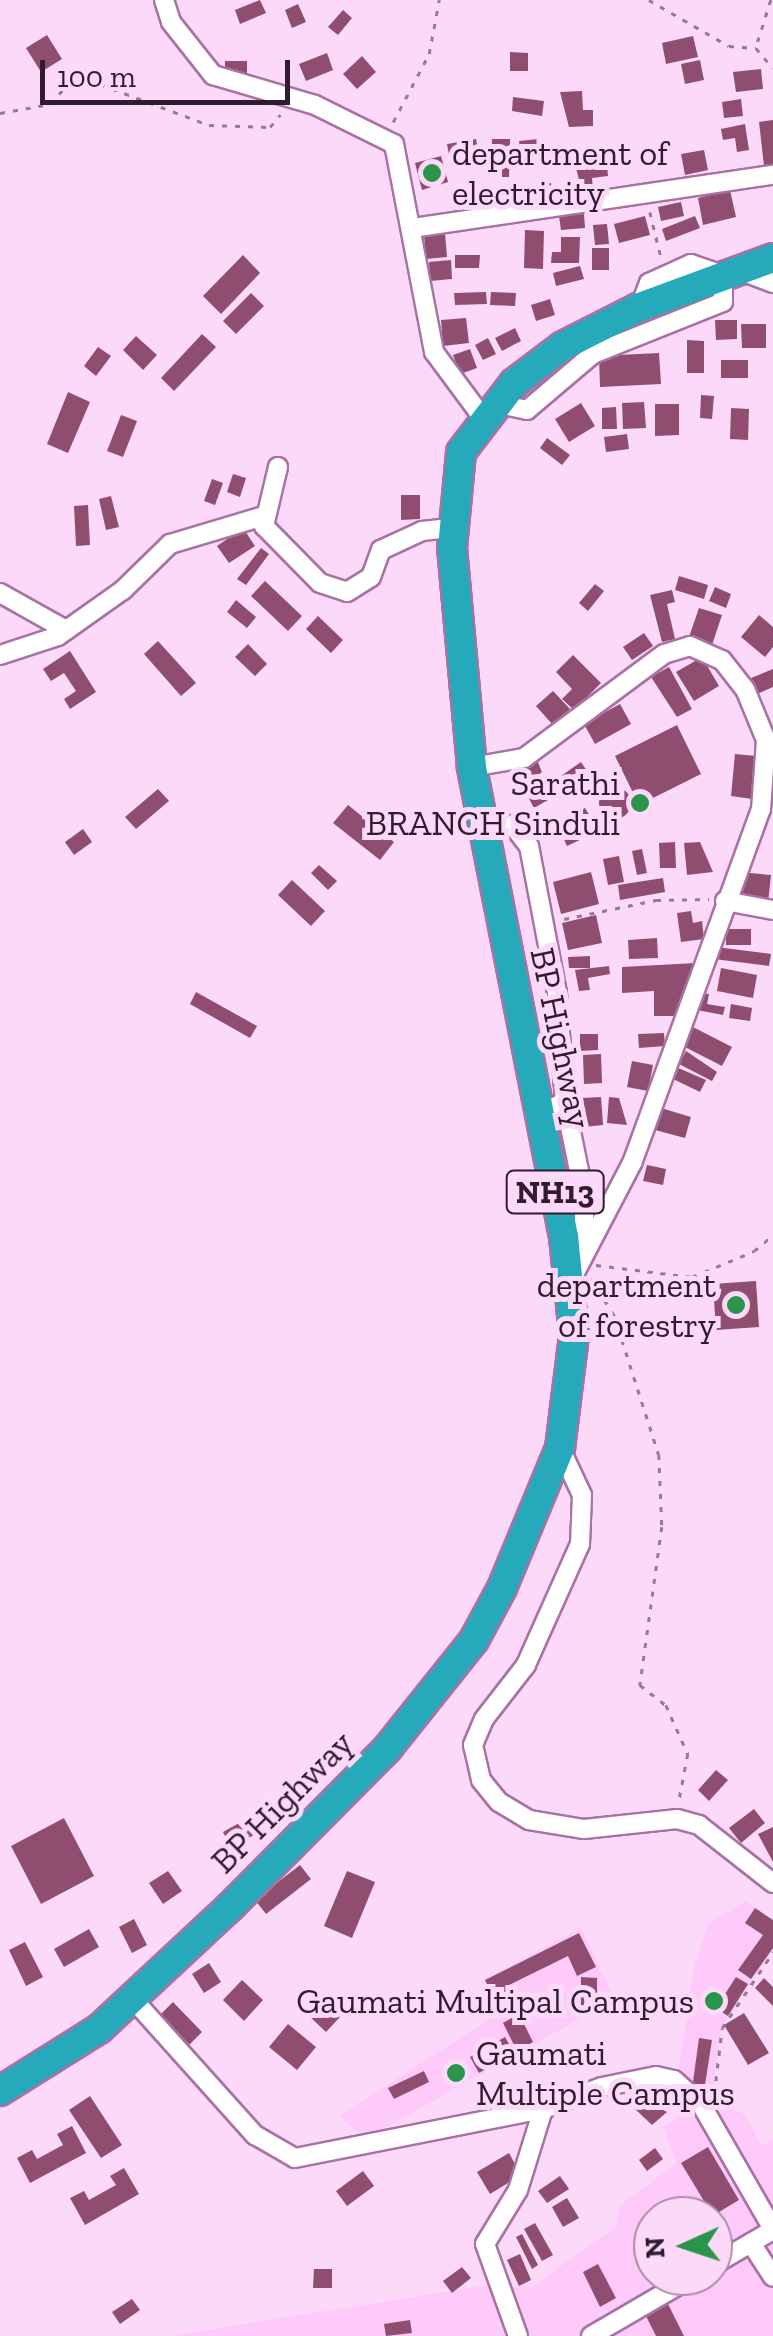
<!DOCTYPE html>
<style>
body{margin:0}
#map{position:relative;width:773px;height:2336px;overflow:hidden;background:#fdd9f9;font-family:"Zilla Slab",serif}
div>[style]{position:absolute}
.built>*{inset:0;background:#fecaf9}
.building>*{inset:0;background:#8f4e6f}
.round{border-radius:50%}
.path>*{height:2.5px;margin-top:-1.25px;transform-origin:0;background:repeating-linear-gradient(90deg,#967993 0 5px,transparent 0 13px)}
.roads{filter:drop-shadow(2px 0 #a972a4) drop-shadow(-2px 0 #a972a4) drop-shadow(0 2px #a972a4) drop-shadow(0 -2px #a972a4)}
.minor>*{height:18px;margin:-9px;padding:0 9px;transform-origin:9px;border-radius:9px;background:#fff}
.highway>*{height:28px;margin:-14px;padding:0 14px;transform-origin:14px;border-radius:14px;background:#26a9bb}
.dots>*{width:28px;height:28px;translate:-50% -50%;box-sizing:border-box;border:5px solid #fdd9f9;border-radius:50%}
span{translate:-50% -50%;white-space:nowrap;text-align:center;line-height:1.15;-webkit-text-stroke:10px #fdd9f9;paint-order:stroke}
.shield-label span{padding:2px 8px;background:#fdd9f9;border:2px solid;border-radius:8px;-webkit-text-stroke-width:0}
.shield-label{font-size:32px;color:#311b2f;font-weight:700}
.poi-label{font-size:35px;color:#311b2f}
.left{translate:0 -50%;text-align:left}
.right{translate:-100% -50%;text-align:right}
.street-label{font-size:35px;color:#311b2f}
.north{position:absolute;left:633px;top:2196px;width:100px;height:100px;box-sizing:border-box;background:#fdd9f9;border:2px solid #ab8da8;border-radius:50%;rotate:267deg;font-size:28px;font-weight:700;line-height:40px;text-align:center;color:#311b2f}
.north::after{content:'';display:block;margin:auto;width:35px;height:45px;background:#2b944b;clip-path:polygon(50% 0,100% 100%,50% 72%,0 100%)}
.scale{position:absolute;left:40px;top:60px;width:250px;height:45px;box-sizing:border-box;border:5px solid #311b2f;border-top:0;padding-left:12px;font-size:30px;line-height:35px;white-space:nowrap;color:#311b2f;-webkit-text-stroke:8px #fdd9f9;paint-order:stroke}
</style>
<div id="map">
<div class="built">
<i style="clip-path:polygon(evenodd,746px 1901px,773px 1920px,773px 1949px,721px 2027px,712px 2096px,745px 2115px,762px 2146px,773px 2140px,773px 2336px,169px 2336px,489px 2285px,532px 2287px,615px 2227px,621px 2204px,677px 2163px,663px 2127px,703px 2101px,677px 2076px,695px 1964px,708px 1924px,746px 1901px,653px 2216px,713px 2216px,713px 2276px,653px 2276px,653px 2216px)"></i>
<i style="clip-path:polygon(581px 1928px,615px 1999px,365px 2139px,340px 2116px,492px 2017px,484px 1979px)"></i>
</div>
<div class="building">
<i style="clip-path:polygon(260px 0,266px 13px,240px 24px,235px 10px)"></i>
<i style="clip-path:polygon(298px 4px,306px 22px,292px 28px,285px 10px)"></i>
<i style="clip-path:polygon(343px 10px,352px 18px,338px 35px,328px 27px)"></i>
<i style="clip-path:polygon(47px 35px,62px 59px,41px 72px,26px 48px)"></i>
<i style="clip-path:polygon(693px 36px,698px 57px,666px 64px,662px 43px)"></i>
<i style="clip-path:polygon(510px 52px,528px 53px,528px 71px,510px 71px)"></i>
<i style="clip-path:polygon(327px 53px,333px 70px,306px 81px,299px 64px)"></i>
<i style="clip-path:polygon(362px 56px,376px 72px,357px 89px,343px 74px)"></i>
<i style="clip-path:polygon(700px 60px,704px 80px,685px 84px,681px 64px)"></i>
<i style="clip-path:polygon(225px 61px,247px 61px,247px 74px,225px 74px)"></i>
<i style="clip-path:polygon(761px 69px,763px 89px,736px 92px,733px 72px)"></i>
<i style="clip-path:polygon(582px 91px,583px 110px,593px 110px,593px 126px,569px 127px,560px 92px)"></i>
<i style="clip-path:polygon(513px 97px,544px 101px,542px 116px,512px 111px)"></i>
<i style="clip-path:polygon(741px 99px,743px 116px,724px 118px,722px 102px)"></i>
<i style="clip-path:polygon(773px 120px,773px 165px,764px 166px,759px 122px)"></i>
<i style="clip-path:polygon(745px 124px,749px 150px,737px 152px,735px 138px,723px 140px,721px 129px)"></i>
<i style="clip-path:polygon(476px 139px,479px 155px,450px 160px,447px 144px)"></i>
<i style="clip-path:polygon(492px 139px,510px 139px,509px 177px,491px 177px)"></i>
<i style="clip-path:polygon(538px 139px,540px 155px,521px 157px,519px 141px)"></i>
<i style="clip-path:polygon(704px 150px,708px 170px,685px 175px,681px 154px)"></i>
<i style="clip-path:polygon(441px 156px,448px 182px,422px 190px,415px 163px)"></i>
<i style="clip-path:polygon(607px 164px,608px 176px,592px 178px,593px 190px,582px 191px,576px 168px)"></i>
<i style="clip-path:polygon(551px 183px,553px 199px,531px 202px,529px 186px)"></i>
<i style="clip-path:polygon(469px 188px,509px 190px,508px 205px,468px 204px)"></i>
<i style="clip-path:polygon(730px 190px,736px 217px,703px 225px,698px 198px)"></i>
<i style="clip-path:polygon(681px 202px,684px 216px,661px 221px,658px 207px)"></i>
<i style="clip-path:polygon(584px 214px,585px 228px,561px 230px,559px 216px)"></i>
<i style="clip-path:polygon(645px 216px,650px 235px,619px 243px,614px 224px)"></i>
<i style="clip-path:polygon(695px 216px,700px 228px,666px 241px,662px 229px)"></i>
<i style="clip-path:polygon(607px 224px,609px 244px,595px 245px,593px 225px)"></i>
<i style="clip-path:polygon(525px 230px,544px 231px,543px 269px,524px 268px)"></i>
<i style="clip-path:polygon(445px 233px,447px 257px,426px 259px,424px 235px)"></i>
<i style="clip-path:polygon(561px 237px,580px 237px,579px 263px,551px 263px,552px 252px,561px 252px)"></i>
<i style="clip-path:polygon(592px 248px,609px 248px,609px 270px,592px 270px)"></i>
<i style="clip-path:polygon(243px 255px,260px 273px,221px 314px,203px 296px)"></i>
<i style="clip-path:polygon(455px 255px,480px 255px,479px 268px,455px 268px)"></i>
<i style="clip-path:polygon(451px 260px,452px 279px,430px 281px,429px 262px)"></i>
<i style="clip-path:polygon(580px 266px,584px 279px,556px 286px,553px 273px)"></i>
<i style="clip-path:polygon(486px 292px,487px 304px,455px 305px,454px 293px)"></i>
<i style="clip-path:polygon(491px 292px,516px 293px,515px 306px,490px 305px)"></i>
<i style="clip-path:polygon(251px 293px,264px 306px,236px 334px,223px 321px)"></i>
<i style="clip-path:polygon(550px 299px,555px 315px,536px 321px,531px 305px)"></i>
<i style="clip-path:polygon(466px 318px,469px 343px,443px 346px,441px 320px)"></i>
<i style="clip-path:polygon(715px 320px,737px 320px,737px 339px,716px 340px)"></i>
<i style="clip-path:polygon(741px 324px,766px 324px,766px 348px,742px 348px)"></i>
<i style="clip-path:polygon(515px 328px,521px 341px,502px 351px,495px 338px)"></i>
<i style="clip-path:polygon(202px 334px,216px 347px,174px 391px,161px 378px)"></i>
<i style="clip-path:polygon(136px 336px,157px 355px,143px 370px,123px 350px)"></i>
<i style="clip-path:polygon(488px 338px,496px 354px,483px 360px,475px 345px)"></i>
<i style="clip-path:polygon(687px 340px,704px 341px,704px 373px,687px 373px)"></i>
<i style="clip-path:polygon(98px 347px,111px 356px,96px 376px,84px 366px)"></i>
<i style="clip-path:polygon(470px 349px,477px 368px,460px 374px,453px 355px)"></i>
<i style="clip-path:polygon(659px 353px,661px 384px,600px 387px,599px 356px)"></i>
<i style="clip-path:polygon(721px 360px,748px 360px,748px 378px,721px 378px)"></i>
<i style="clip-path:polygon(68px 392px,90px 402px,68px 453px,47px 444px)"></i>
<i style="clip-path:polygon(701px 395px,714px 396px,712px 419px,700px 418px)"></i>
<i style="clip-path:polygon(644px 402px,646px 428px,623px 429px,622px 403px)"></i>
<i style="clip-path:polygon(581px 403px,595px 426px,569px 442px,555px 419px)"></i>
<i style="clip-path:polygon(655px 404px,679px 404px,679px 435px,655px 436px)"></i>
<i style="clip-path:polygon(616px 407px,617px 429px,602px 429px,602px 408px)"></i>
<i style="clip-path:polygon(731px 408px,749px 409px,748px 440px,730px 439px)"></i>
<i style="clip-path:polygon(121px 415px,137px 421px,123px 457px,107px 451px)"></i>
<i style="clip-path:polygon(627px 434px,629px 449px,606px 452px,604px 437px)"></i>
<i style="clip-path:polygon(547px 438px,570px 455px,562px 465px,540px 448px)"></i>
<i style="clip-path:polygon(233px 474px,246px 478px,240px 497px,227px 492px)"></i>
<i style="clip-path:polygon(212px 479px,223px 483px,215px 505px,204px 501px)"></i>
<i style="clip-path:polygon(401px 495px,420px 495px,420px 519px,401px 520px)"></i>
<i style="clip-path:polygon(111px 496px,119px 527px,106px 530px,99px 499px)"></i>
<i style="clip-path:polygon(88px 505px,90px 545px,76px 546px,74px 506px)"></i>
<i style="clip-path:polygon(243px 528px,255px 546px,229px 563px,217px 546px)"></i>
<i style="clip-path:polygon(261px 548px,269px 554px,246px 585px,237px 579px)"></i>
<i style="clip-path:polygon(679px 576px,708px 585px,704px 599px,675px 590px)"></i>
<i style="clip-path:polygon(265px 581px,302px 616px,288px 631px,251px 596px)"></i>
<i style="clip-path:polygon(595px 584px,604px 591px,588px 611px,579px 603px)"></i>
<i style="clip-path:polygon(715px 587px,731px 594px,726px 608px,709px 601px)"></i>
<i style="clip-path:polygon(672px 590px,675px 602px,667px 604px,675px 639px,662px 642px,650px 595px)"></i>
<i style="clip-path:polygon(236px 600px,256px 617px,247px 628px,227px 612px)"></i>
<i style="clip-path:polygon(699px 608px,722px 615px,712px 645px,689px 637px)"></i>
<i style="clip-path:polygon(759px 615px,773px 627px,773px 647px,765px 657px,741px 637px)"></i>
<i style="clip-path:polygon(318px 616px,343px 640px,331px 653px,306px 629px)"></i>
<i style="clip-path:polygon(644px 633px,653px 646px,632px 660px,623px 647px)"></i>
<i style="clip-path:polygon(158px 641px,196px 683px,181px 696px,144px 654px)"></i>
<i style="clip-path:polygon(248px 644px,267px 664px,255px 676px,235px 657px)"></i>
<i style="clip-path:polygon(70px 651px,96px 692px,70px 709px,64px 699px,76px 691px,64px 673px,51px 681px,43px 669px)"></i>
<i style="clip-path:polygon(573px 655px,601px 683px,574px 710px,562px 699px,572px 689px,556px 672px)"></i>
<i style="clip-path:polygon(702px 657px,719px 686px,694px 701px,676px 672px)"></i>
<i style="clip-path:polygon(669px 667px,692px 709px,677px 717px,651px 677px)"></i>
<i style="clip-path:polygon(773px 669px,773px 687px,757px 694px,751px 678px)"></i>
<i style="clip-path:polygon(553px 691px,570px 709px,553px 725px,536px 706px)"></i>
<i style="clip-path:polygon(620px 704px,631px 724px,595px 744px,584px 724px)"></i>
<i style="clip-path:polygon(677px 725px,701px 774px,639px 805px,615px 756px)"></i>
<i style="clip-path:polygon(735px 754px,756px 756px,752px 799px,731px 796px)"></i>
<i style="clip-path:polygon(537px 760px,542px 772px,522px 787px,515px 770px)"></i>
<i style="clip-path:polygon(581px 762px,587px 771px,563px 787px,558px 778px)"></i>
<i style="clip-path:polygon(553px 778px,562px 792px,534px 808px,526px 793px)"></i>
<i class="round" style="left:599px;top:787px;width:32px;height:32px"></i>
<i style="clip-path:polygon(158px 789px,169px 801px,136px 829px,125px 817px)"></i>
<i style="clip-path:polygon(348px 805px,394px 842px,380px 860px,333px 823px)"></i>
<i style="clip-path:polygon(585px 808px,591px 818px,566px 832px,560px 822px)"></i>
<i style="clip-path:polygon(592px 821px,597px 832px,567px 846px,562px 835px)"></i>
<i style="clip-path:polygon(83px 829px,92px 842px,74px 855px,65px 842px)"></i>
<i style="clip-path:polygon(675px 842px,676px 868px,660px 868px,659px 843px)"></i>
<i style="clip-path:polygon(700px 842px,713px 872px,687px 875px,684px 843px)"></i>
<i style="clip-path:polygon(642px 849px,647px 873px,637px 875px,632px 851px)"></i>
<i style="clip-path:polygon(619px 856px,624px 882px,608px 885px,603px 859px)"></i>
<i style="clip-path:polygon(319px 865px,337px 881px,328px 890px,311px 873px)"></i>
<i style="clip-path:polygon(591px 872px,599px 904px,561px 914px,553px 882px)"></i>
<i style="clip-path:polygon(739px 872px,771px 875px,768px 903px,737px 900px)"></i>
<i style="clip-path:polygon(663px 878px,665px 892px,620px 900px,618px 885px)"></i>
<i style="clip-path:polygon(292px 880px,325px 911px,311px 926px,278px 895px)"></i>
<i style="clip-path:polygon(691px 911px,693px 923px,702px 921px,704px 939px,681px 942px,677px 913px)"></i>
<i style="clip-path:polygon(596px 915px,602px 943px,568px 950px,562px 923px)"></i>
<i style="clip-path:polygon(726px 929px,751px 929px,751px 945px,726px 945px)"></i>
<i style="clip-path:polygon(657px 938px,658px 958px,629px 959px,628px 940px)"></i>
<i style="clip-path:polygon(716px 947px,771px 954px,769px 966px,714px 959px)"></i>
<i style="clip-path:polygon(590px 956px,590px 968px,569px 968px,568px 957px)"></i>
<i style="clip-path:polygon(696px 963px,674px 1016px,654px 1016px,654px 991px,622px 993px,622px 967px)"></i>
<i style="clip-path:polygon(609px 966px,610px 974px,588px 978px,590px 990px,579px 991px,575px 970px)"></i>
<i style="clip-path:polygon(721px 968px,757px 975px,753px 998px,717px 991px)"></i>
<i style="clip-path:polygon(196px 992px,257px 1026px,250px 1038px,190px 1004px)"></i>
<i style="clip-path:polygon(701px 993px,709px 994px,707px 1004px,725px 1007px,723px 1015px,697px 1010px)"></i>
<i style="clip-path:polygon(731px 1004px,752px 1008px,750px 1021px,729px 1018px)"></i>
<i style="clip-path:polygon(691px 1026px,732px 1047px,722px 1066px,681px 1045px)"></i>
<i style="clip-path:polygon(664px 1033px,665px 1046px,639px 1048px,638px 1034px)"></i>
<i style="clip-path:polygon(580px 1034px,598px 1034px,598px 1050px,580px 1051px)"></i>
<i style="clip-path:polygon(686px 1051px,717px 1072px,712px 1081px,679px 1064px)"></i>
<i style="clip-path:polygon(601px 1054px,602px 1083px,584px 1084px,583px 1055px)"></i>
<i style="clip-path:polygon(632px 1061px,653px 1065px,648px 1091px,627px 1087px)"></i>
<i style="clip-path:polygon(676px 1067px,706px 1080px,700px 1092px,671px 1078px)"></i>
<i style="clip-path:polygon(601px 1097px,603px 1125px,583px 1127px,581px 1098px)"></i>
<i style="clip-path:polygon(609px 1097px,619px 1098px,627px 1125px,607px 1123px)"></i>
<i style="clip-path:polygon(661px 1108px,691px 1117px,685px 1138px,655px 1130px)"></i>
<i style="clip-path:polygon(647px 1165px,666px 1169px,663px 1185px,643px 1181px)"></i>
<i style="clip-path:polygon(756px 1281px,759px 1327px,716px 1330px,713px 1284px)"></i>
<i style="clip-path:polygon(716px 1770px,728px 1780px,709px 1801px,698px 1790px)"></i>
<i style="clip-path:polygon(754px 1809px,765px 1823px,741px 1843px,729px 1828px)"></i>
<i style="clip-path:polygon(250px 1817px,259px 1832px,231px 1848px,223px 1832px)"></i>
<i style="clip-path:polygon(64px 1818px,94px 1876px,41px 1904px,11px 1846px)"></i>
<i style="clip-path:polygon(773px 1827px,773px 1862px,758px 1834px)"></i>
<i style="clip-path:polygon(300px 1865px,311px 1879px,266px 1914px,255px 1900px)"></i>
<i style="clip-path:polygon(168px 1871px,182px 1891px,163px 1904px,149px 1883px)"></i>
<i style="clip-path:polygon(347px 1871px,375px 1882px,352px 1938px,324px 1926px)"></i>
<i style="clip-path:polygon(755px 1908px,773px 1920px,773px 1948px,751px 1979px,738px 1970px,763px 1935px,745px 1923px)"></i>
<i style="clip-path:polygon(134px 1919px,147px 1945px,132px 1953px,119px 1927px)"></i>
<i style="clip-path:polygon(89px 1929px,99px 1947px,64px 1967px,54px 1949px)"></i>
<i style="clip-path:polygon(579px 1933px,596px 1967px,577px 1976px,568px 1956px,505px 1987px,514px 2007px,501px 2013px,485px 1980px)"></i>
<i style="clip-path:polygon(25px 1942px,43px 1977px,26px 1986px,9px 1950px)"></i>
<i style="clip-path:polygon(209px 1963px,221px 1982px,204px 1993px,192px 1974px)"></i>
<i style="clip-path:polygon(581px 1977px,597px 1978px,597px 2006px,581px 2005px)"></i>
<i style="clip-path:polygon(736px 1977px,748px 1984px,728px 2016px,716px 2008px)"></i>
<i style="clip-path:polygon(764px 1978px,773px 1987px,773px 2006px,755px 1988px)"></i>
<i style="clip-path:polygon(242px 1980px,263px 2000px,244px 2021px,223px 2000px)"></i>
<i style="clip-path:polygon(323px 2000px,340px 2017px,326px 2032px,308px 2015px)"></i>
<i style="clip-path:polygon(173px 2002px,202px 2032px,184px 2050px,155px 2020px)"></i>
<i style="clip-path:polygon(744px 2013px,769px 2053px,748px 2065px,724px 2025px)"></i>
<i style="clip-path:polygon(519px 2014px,533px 2042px,517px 2051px,503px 2023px)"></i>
<i style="clip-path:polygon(288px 2024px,316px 2047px,297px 2070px,269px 2047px)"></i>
<i style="clip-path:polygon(505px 2037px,514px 2053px,479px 2073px,470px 2057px)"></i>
<i style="clip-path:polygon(699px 2038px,712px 2040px,704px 2091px,692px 2089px)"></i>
<i style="clip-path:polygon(424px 2071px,429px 2082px,394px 2099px,388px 2088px)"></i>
<i style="clip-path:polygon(90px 2096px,122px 2145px,101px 2158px,69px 2110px)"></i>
<i style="clip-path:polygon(643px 2099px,667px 2112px,652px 2125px,634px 2108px)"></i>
<i style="clip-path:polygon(72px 2126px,86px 2153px,30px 2183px,17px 2158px,32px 2150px,37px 2159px,63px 2145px,57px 2134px)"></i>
<i style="clip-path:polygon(708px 2147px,739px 2200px,719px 2212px,730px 2230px,713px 2241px,713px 2216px,681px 2163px)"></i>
<i style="clip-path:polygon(655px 2148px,663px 2159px,647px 2171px,639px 2160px)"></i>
<i style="clip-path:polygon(509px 2153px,521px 2175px,490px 2194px,477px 2172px)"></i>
<i style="clip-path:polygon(124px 2168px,139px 2194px,85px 2225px,70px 2198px,84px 2191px,89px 2200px,116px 2185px,110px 2176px)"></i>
<i style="clip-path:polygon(363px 2171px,374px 2186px,347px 2206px,336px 2191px)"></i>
<i style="clip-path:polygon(560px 2176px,569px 2189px,547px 2203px,538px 2191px)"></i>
<i style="clip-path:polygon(567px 2198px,579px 2218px,563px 2227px,552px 2207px)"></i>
<i style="clip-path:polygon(535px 2223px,553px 2255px,542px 2261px,524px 2229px)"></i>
<i style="clip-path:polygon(522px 2234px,538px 2265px,532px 2269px,516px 2237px)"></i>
<i style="clip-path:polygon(520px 2254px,531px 2280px,519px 2286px,507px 2260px)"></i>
<i style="clip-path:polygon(598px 2264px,616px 2298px,600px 2307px,583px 2272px)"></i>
<i style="clip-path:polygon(462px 2267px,471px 2278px,452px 2293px,443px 2281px)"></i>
<i style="clip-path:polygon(314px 2269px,332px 2269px,332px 2288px,313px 2288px)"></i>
<i style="clip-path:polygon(132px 2299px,140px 2310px,120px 2324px,112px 2312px)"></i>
<i style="clip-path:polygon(668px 2304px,684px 2336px,656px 2336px,646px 2316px)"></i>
<i style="clip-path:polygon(410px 2320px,412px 2333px,386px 2336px,384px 2324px)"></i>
</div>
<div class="path">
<i style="left:649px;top:0;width:92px;rotate:29.9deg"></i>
<i style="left:729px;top:46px;width:27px;rotate:4deg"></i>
<i style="left:771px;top:0;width:50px;rotate:107.4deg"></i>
<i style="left:756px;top:48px;width:26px;rotate:50deg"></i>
<i style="left:0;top:113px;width:51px;rotate:-10.2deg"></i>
<i style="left:50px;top:104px;width:27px;rotate:-48deg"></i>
<i style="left:68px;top:84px;width:32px"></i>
<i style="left:100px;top:84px;width:116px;rotate:20.6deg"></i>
<i style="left:209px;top:125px;width:61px;rotate:1.9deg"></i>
<i style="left:270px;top:127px;width:16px;rotate:-50deg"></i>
<i style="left:393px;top:122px;width:77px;rotate:-62.1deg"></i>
<i style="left:429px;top:54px;width:55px;rotate:-79.5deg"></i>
<i style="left:650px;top:212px;width:46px;rotate:76.3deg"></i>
<i style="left:564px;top:919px;width:94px;rotate:-11.7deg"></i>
<i style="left:656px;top:900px;width:53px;rotate:-1.1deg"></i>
<i style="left:596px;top:1265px;width:97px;rotate:7.1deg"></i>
<i style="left:692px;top:1277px;width:67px;rotate:-22.8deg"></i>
<i style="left:754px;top:1251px;width:25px;rotate:-40deg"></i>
<i style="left:591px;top:1278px;width:44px;rotate:58.1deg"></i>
<i style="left:614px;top:1315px;width:147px;rotate:72.2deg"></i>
<i style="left:659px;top:1455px;width:72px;rotate:87.6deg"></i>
<i style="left:662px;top:1527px;width:160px;rotate:97.9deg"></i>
<i style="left:640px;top:1685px;width:33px;rotate:38deg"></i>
<i style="left:666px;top:1705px;width:54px;rotate:65.8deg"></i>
<i style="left:688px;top:1754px;width:48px;rotate:100.8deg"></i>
<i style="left:714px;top:2094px;width:66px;rotate:-83.1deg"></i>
<i style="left:722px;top:2028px;width:92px;rotate:-56.1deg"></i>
</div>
<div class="roads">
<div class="minor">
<i style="left:164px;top:0;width:23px;rotate:72deg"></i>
<i style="left:171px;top:22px;width:68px;rotate:51.6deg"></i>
<i style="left:213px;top:75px;width:106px;rotate:16.4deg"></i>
<i style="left:315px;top:105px;width:88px;rotate:26.3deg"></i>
<i style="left:394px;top:144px;width:212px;rotate:79.1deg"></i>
<i style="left:434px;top:352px;width:82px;rotate:53.4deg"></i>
<i style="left:412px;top:228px;width:365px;rotate:-8.4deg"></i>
<i style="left:739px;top:270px;width:36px;rotate:21deg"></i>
<i style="left:494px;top:403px;width:34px;rotate:12deg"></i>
<i style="left:527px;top:410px;width:87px;rotate:-40.3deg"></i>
<i style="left:593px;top:354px;width:140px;rotate:-21.8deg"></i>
<i style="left:723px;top:302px;width:27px;rotate:-90deg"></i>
<i style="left:723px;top:275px;width:34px;rotate:-161deg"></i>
<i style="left:691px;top:264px;width:46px;rotate:155.7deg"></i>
<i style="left:649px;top:283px;width:26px;rotate:111deg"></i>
<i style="left:278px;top:467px;width:61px;rotate:103.3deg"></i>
<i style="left:264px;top:526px;width:80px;rotate:45.5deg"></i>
<i style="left:320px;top:583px;width:28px;rotate:18deg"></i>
<i style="left:347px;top:592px;width:28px;rotate:-32deg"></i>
<i style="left:371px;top:577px;width:29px;rotate:-70deg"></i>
<i style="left:381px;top:550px;width:45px;rotate:-24.9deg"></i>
<i style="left:422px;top:531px;width:31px;rotate:-6deg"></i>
<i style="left:0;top:593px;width:76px;rotate:29.3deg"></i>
<i style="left:0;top:655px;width:61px;rotate:-18.1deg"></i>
<i style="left:58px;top:636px;width:80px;rotate:-35.3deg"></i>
<i style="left:123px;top:590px;width:66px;rotate:-44.4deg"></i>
<i style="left:170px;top:544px;width:98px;rotate:-16.6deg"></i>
<i style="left:472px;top:767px;width:53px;rotate:-9.8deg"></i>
<i style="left:524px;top:758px;width:174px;rotate:-36.6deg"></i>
<i style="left:664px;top:654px;width:27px;rotate:-17deg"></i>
<i style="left:690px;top:646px;width:35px;rotate:24deg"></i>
<i style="left:722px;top:660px;width:37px;rotate:52deg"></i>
<i style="left:745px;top:689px;width:55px;rotate:67.6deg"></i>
<i style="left:766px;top:740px;width:69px;rotate:94.1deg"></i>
<i style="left:761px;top:809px;width:377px;rotate:110deg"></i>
<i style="left:632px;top:1163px;width:136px;rotate:117.5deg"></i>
<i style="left:480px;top:816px;width:36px;rotate:18deg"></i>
<i style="left:514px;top:827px;width:24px;rotate:52deg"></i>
<i style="left:529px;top:846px;width:150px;rotate:79.2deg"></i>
<i style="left:557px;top:993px;width:109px;rotate:85.8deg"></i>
<i style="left:565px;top:1102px;width:29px;rotate:155deg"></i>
<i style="left:725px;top:901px;width:49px;rotate:10.6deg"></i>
<i style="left:565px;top:1102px;width:100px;rotate:78.5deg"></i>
<i style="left:585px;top:1200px;width:54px;rotate:93.2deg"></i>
<i style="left:560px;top:1448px;width:52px;rotate:64.9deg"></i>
<i style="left:582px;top:1495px;width:49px;rotate:92.3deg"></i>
<i style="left:580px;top:1544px;width:133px;rotate:114.1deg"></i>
<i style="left:526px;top:1665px;width:68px;rotate:127.9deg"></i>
<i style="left:484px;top:1719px;width:28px;rotate:113deg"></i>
<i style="left:473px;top:1745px;width:36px;rotate:77deg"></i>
<i style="left:481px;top:1780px;width:28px;rotate:51deg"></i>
<i style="left:499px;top:1802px;width:35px;rotate:31deg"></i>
<i style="left:529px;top:1820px;width:56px;rotate:9.3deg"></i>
<i style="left:584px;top:1829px;width:94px;rotate:-6.1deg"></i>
<i style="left:677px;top:1819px;width:23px;rotate:15deg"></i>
<i style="left:699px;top:1825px;width:94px;rotate:38.1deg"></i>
<i style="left:131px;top:1997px;width:186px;rotate:48.1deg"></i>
<i style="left:255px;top:2135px;width:46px;rotate:29.9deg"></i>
<i style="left:295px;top:2158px;width:253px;rotate:-11.2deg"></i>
<i style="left:751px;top:2243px;width:40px;rotate:57.1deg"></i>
<i style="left:713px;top:2265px;width:69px;rotate:-30.3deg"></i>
<i style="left:518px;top:2336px;width:98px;rotate:-109.7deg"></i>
<i style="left:485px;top:2244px;width:63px;rotate:-58.6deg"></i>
<i style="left:518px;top:2190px;width:85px;rotate:-72.8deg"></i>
<i style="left:543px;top:2109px;width:63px;rotate:-20.4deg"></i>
<i style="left:602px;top:2087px;width:55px;rotate:-11.5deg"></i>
<i style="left:656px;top:2076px;width:18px;rotate:13deg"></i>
<i style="left:674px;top:2080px;width:36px;rotate:42deg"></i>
<i style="left:701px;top:2104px;width:144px;rotate:60.1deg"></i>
<i style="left:591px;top:2336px;width:119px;rotate:-30.2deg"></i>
</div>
<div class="highway">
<i style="left:0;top:2091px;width:117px;rotate:-32.1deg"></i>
<i style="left:99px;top:2029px;width:179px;rotate:-43deg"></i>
<i style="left:230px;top:1907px;width:223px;rotate:-45.2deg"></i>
<i style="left:387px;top:1749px;width:139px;rotate:-51.4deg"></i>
<i style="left:474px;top:1640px;width:59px;rotate:-61.7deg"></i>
<i style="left:502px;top:1588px;width:152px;rotate:-67.5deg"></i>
<i style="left:560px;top:1448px;width:114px;rotate:-82.9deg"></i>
<i style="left:574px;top:1335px;width:99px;rotate:-95.8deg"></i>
<i style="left:564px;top:1237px;width:479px;rotate:-101.1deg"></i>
<i style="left:472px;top:767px;width:220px;rotate:-95.2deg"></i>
<i style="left:452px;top:548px;width:96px;rotate:-84.6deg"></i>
<i style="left:461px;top:452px;width:87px;rotate:-52.5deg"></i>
<i style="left:514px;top:383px;width:61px;rotate:-37.1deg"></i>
<i style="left:563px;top:346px;width:86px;rotate:-26.9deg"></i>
<i style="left:640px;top:307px;width:142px;rotate:-20.2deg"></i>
</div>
</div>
<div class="dots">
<i style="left:432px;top:173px;background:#2b944b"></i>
<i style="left:640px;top:803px;background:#2b944b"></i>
<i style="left:736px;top:1305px;background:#2b944b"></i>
<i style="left:714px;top:2001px;background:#2b944b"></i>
<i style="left:456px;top:2073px;background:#2b944b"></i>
</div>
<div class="shield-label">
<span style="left:555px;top:1192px">NH13</span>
</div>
<div class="poi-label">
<span class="left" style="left:452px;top:173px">department of<br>electricity</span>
<span class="right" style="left:620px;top:803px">Sarathi<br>BRANCH Sinduli</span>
<span class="right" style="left:716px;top:1305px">department<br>of forestry</span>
<span class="right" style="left:694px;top:2001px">Gaumati Multipal Campus</span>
<span class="left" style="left:476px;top:2073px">Gaumati<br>Multiple Campus</span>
</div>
<div class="street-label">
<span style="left:561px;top:1038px;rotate:78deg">BP Highway</span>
<span style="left:282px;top:1802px;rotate:-45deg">BP Highway</span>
</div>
<div class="north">N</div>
<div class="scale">100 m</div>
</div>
